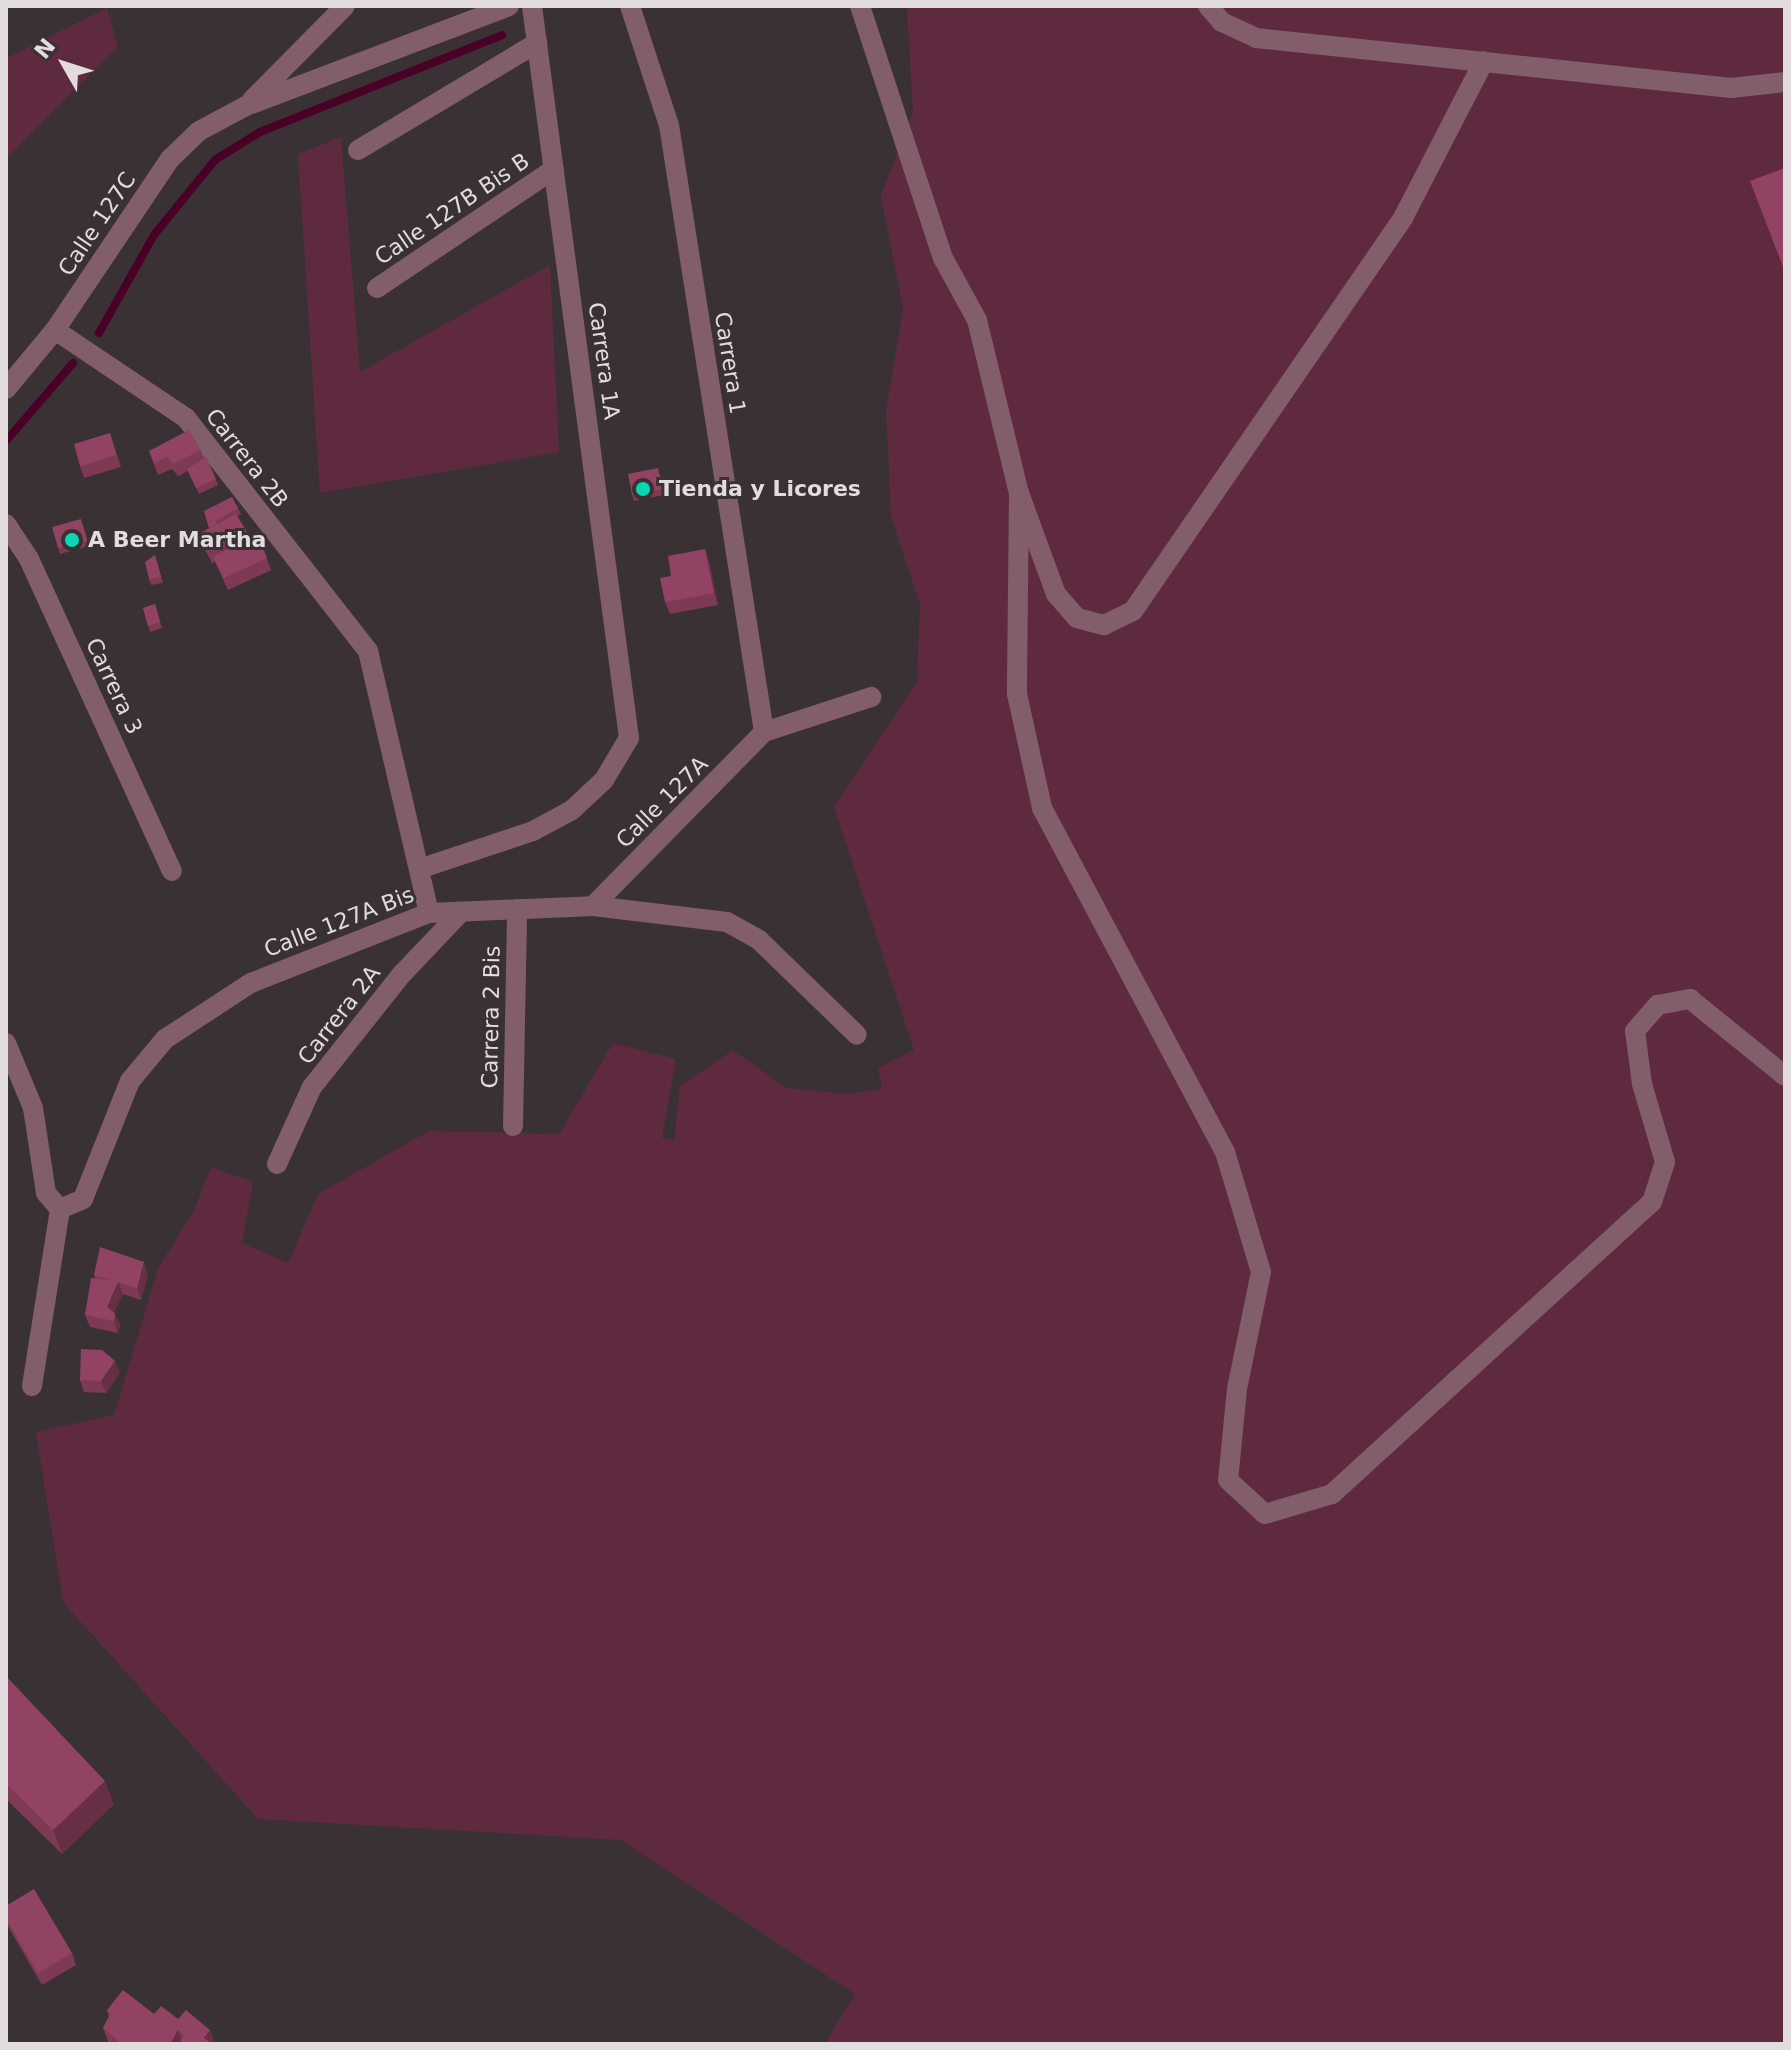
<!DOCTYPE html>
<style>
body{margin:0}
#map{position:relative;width:1791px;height:2050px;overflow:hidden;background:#3a3134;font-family:"DejaVu Sans",sans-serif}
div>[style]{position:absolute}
.green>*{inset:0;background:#5f2a3f}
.stream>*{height:8px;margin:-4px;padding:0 4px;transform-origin:4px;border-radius:4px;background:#4a0026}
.minor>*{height:20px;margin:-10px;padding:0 10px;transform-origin:10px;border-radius:10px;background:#825e6b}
.wall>*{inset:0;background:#7e3a55}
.shaded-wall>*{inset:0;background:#662f45}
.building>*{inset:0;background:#924363}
.dots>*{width:22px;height:22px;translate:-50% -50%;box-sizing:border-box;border:4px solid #3a3134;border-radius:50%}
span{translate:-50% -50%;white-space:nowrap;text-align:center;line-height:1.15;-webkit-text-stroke:6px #3a3134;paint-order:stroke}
.street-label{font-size:22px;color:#e2dcde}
.poi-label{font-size:22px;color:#e2dcde;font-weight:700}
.left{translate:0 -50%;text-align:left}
.frame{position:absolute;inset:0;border:8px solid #e2dcde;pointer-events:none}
.north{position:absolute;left:24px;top:24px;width:80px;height:80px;-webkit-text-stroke:6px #3a3134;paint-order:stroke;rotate:309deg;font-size:22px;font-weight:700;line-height:32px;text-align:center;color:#e2dcde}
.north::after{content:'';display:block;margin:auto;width:28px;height:36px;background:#e2dcde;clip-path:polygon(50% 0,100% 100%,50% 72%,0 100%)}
</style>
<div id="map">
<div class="green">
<i style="clip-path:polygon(907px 6px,1785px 6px,1785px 2044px,825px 2044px,855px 1994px,621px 1840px,258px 1819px,63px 1602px,36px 1432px,114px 1415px,159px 1266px,193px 1213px,211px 1167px,253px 1182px,242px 1243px,288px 1263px,318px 1194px,429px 1131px,559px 1134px,613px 1043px,676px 1059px,662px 1138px,674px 1140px,680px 1086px,733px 1050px,786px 1088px,847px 1094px,882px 1089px,878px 1068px,914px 1050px,834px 807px,917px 682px,920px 605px,891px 516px,886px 410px,903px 309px,881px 195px,913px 112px)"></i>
<i style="clip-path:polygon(107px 8px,118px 47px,6px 158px,6px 58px)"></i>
<i style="clip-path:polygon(341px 137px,360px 372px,550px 265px,559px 452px,320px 493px,298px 154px)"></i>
</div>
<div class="stream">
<i style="left:99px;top:333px;width:112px;rotate:-60.7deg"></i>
<i style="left:154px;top:235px;width:97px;rotate:-50.9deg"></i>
<i style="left:215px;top:160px;width:53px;rotate:-31.9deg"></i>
<i style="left:260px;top:132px;width:261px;rotate:-21.8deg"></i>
<i style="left:6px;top:441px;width:103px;rotate:-49.3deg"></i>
</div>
<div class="minor">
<i style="left:630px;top:6px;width:125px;rotate:71.9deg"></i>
<i style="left:669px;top:125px;width:614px;rotate:81.1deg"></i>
<i style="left:860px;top:6px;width:265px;rotate:71.8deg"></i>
<i style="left:943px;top:258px;width:71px;rotate:61.3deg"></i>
<i style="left:977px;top:320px;width:178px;rotate:76.4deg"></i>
<i style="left:1019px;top:493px;width:108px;rotate:69.9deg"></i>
<i style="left:1056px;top:594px;width:32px;rotate:49deg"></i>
<i style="left:1077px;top:618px;width:28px;rotate:15deg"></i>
<i style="left:1104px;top:625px;width:32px;rotate:-26deg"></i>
<i style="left:1133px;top:611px;width:479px;rotate:-55.5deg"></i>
<i style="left:1404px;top:216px;width:174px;rotate:-62.7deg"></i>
<i style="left:1208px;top:6px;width:21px;rotate:49deg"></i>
<i style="left:1222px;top:22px;width:38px;rotate:25deg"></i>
<i style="left:1256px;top:38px;width:478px;rotate:6deg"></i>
<i style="left:1731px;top:88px;width:54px;rotate:-6.3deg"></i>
<i style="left:252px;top:100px;width:132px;rotate:-45.3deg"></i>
<i style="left:358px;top:150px;width:209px;rotate:-30.9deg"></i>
<i style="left:377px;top:288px;width:213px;rotate:-33.9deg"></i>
<i style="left:55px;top:330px;width:158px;rotate:33.9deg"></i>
<i style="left:186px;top:418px;width:296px;rotate:52deg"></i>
<i style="left:368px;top:651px;width:269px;rotate:76.9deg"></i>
<i style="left:6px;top:389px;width:77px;rotate:-50.3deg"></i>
<i style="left:55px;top:330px;width:206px;rotate:-56.1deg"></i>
<i style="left:170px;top:159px;width:40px;rotate:-44deg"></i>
<i style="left:199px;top:131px;width:53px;rotate:-28deg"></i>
<i style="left:246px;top:106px;width:281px;rotate:-20.8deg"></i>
<i style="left:1019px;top:493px;width:201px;rotate:90.6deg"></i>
<i style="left:1017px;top:694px;width:117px;rotate:77.6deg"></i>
<i style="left:1042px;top:808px;width:390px;rotate:62deg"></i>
<i style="left:1225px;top:1152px;width:125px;rotate:73.3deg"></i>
<i style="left:1261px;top:1272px;width:119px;rotate:101.6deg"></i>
<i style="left:1237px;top:1389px;width:91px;rotate:95.6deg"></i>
<i style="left:1228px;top:1480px;width:50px;rotate:42.6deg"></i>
<i style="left:1265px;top:1514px;width:70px;rotate:-16.6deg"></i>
<i style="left:1332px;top:1494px;width:433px;rotate:-42.4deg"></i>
<i style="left:1652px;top:1202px;width:42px;rotate:-72deg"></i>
<i style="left:1665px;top:1162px;width:81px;rotate:-106.4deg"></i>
<i style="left:1642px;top:1084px;width:53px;rotate:-97.5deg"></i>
<i style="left:1635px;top:1031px;width:35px;rotate:-49deg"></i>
<i style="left:1658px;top:1005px;width:33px;rotate:-11deg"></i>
<i style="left:1690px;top:999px;width:122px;rotate:39deg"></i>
<i style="left:6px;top:524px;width:42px;rotate:56.7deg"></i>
<i style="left:29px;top:559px;width:343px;rotate:65.4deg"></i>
<i style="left:419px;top:869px;width:120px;rotate:-18.4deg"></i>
<i style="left:533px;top:831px;width:44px;rotate:-28.3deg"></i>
<i style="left:572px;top:810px;width:44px;rotate:-43.2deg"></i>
<i style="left:604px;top:780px;width:49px;rotate:-59.2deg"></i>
<i style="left:629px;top:738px;width:738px;rotate:-97.55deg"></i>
<i style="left:593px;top:906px;width:244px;rotate:-45.5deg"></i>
<i style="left:764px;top:732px;width:113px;rotate:-18.1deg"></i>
<i style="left:6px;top:1043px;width:70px;rotate:67.4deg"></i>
<i style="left:33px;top:1108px;width:86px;rotate:81.3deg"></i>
<i style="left:46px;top:1193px;width:21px;rotate:49deg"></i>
<i style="left:513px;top:1126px;width:217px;rotate:-88.9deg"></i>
<i style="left:277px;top:1164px;width:85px;rotate:-65.6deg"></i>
<i style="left:312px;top:1087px;width:144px;rotate:-51.5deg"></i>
<i style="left:402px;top:974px;width:86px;rotate:-46.4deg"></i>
<i style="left:60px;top:1209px;width:25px;rotate:-23deg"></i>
<i style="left:83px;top:1199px;width:127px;rotate:-68.3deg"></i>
<i style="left:130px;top:1081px;width:55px;rotate:-50.2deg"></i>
<i style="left:165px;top:1039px;width:103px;rotate:-33.1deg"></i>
<i style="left:251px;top:983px;width:191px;rotate:-21.5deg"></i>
<i style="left:429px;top:913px;width:164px;rotate:-2.4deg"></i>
<i style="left:593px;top:906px;width:135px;rotate:6.8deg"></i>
<i style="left:727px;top:922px;width:37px;rotate:29deg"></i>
<i style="left:759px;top:940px;width:136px;rotate:44.1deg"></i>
<i style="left:32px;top:1386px;width:179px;rotate:-81deg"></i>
</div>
<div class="wall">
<i style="clip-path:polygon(110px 433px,121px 467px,84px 478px,80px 466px)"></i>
<i style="clip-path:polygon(201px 450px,204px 459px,206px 457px,218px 485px,199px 494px,188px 471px,178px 476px,172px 469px,158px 475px,149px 451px)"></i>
<i style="clip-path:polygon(660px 474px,664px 495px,634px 501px,632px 495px)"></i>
<i style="clip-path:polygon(238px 508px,241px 514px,237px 516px,249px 537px,257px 532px,271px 570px,228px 590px,215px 562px,212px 563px,203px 546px,199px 534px,209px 528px,204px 511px)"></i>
<i style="clip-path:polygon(83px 525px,89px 546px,60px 554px,58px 548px)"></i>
<i style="clip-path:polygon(705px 549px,709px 561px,718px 605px,670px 614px,665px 602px,671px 576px)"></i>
<i style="clip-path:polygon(157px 561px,163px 583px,151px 585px,149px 579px)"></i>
<i style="clip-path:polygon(155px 604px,162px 628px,150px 632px,143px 608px)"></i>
<i style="clip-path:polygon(148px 1274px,141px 1300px,123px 1294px,114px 1312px,120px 1325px,118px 1333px,90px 1327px,85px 1315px,95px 1278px,94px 1275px)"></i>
<i style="clip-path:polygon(120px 1373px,106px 1393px,84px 1392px,80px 1380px)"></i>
<i style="clip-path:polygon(6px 1676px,114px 1804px,62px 1854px,6px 1799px)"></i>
<i style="clip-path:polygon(6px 1906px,72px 1953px,76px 1965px,42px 1985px,6px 1923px)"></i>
<i style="clip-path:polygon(107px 2010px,154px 2014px,178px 2019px,210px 2030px,215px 2044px,109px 2044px,103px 2028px,109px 2017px)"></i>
</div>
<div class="shaded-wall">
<i style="clip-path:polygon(705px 549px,709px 561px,718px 605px,714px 593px)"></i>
<i style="clip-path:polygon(144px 1262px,148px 1274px,141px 1300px,137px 1288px)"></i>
<i style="clip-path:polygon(118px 1282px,123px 1294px,111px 1319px,107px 1307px)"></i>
<i style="clip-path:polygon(115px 1313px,120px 1325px,118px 1333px,114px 1321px)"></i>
<i style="clip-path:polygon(115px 1361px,120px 1373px,106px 1393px,101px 1381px)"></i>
<i style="clip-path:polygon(105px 1781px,114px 1804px,62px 1854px,53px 1830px)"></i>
<i style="clip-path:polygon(178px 2030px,183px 2044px,170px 2044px)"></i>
<i style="clip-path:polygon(210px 2030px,215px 2044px,207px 2044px,204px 2038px)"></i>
</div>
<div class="building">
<i style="clip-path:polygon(1785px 168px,1785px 272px,1750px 181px)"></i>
<i style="clip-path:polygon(189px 430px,201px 450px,173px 464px,167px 457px,154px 463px,149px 451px)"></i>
<i style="clip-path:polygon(110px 433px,116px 455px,80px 466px,74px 444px)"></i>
<i style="clip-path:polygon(206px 457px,216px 479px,196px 488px,187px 469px)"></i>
<i style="clip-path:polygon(658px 468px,662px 489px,632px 495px,628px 474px)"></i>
<i style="clip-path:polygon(232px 497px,238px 508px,216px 521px,217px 524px,209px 528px,204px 511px)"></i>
<i style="clip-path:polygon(236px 514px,247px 532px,208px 551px,199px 534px)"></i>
<i style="clip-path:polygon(81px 519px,87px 540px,58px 548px,52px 527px)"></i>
<i style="clip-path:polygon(257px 532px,267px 558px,224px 578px,213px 557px)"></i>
<i style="clip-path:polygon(705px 549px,714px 593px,665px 602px,660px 578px,671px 576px,668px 556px)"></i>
<i style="clip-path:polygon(155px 555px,161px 577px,149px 579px,145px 562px)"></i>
<i style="clip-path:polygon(155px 604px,160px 622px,148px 626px,143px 608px)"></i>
<i style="clip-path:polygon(100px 1247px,144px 1262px,137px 1288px,118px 1282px,107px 1307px,115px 1313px,114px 1321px,85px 1315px,91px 1278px,111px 1280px,94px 1275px)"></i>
<i style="clip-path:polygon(81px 1349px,102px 1350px,115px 1361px,101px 1381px,80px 1380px)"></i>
<i style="clip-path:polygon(6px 1676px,105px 1781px,53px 1830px,6px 1784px)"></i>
<i style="clip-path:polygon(34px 1889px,72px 1953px,38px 1973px,6px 1919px,6px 1906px)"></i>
<i style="clip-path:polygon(123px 1990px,154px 2014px,161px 2006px,178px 2019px,186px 2010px,210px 2030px,204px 2038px,212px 2044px,179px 2044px,184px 2035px,178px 2030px,170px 2044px,122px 2044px,103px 2028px,110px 2014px,107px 2010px)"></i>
</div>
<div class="dots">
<i style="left:643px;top:489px;background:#0bd5b5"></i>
<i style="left:72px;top:540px;background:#0bd5b5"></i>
</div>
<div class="street-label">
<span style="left:452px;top:209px;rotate:-34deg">Calle 127B Bis B</span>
<span style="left:97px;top:224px;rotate:-56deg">Calle 127C</span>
<span style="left:604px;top:361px;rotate:82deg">Carrera 1A</span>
<span style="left:730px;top:363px;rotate:81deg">Carrera 1</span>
<span style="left:247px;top:458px;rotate:52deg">Carrera 2B</span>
<span style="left:114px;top:686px;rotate:65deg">Carrera 3</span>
<span style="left:662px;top:802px;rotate:-45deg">Calle 127A</span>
<span style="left:339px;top:922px;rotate:-21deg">Calle 127A Bis</span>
<span style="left:339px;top:1015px;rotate:-52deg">Carrera 2A</span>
<span style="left:491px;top:1017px;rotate:-89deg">Carrera 2 Bis</span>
</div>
<div class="poi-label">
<span class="left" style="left:659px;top:489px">Tienda y Licores</span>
<span class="left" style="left:88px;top:540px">A Beer Martha</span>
</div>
<div class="frame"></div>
<div class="north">N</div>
</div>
